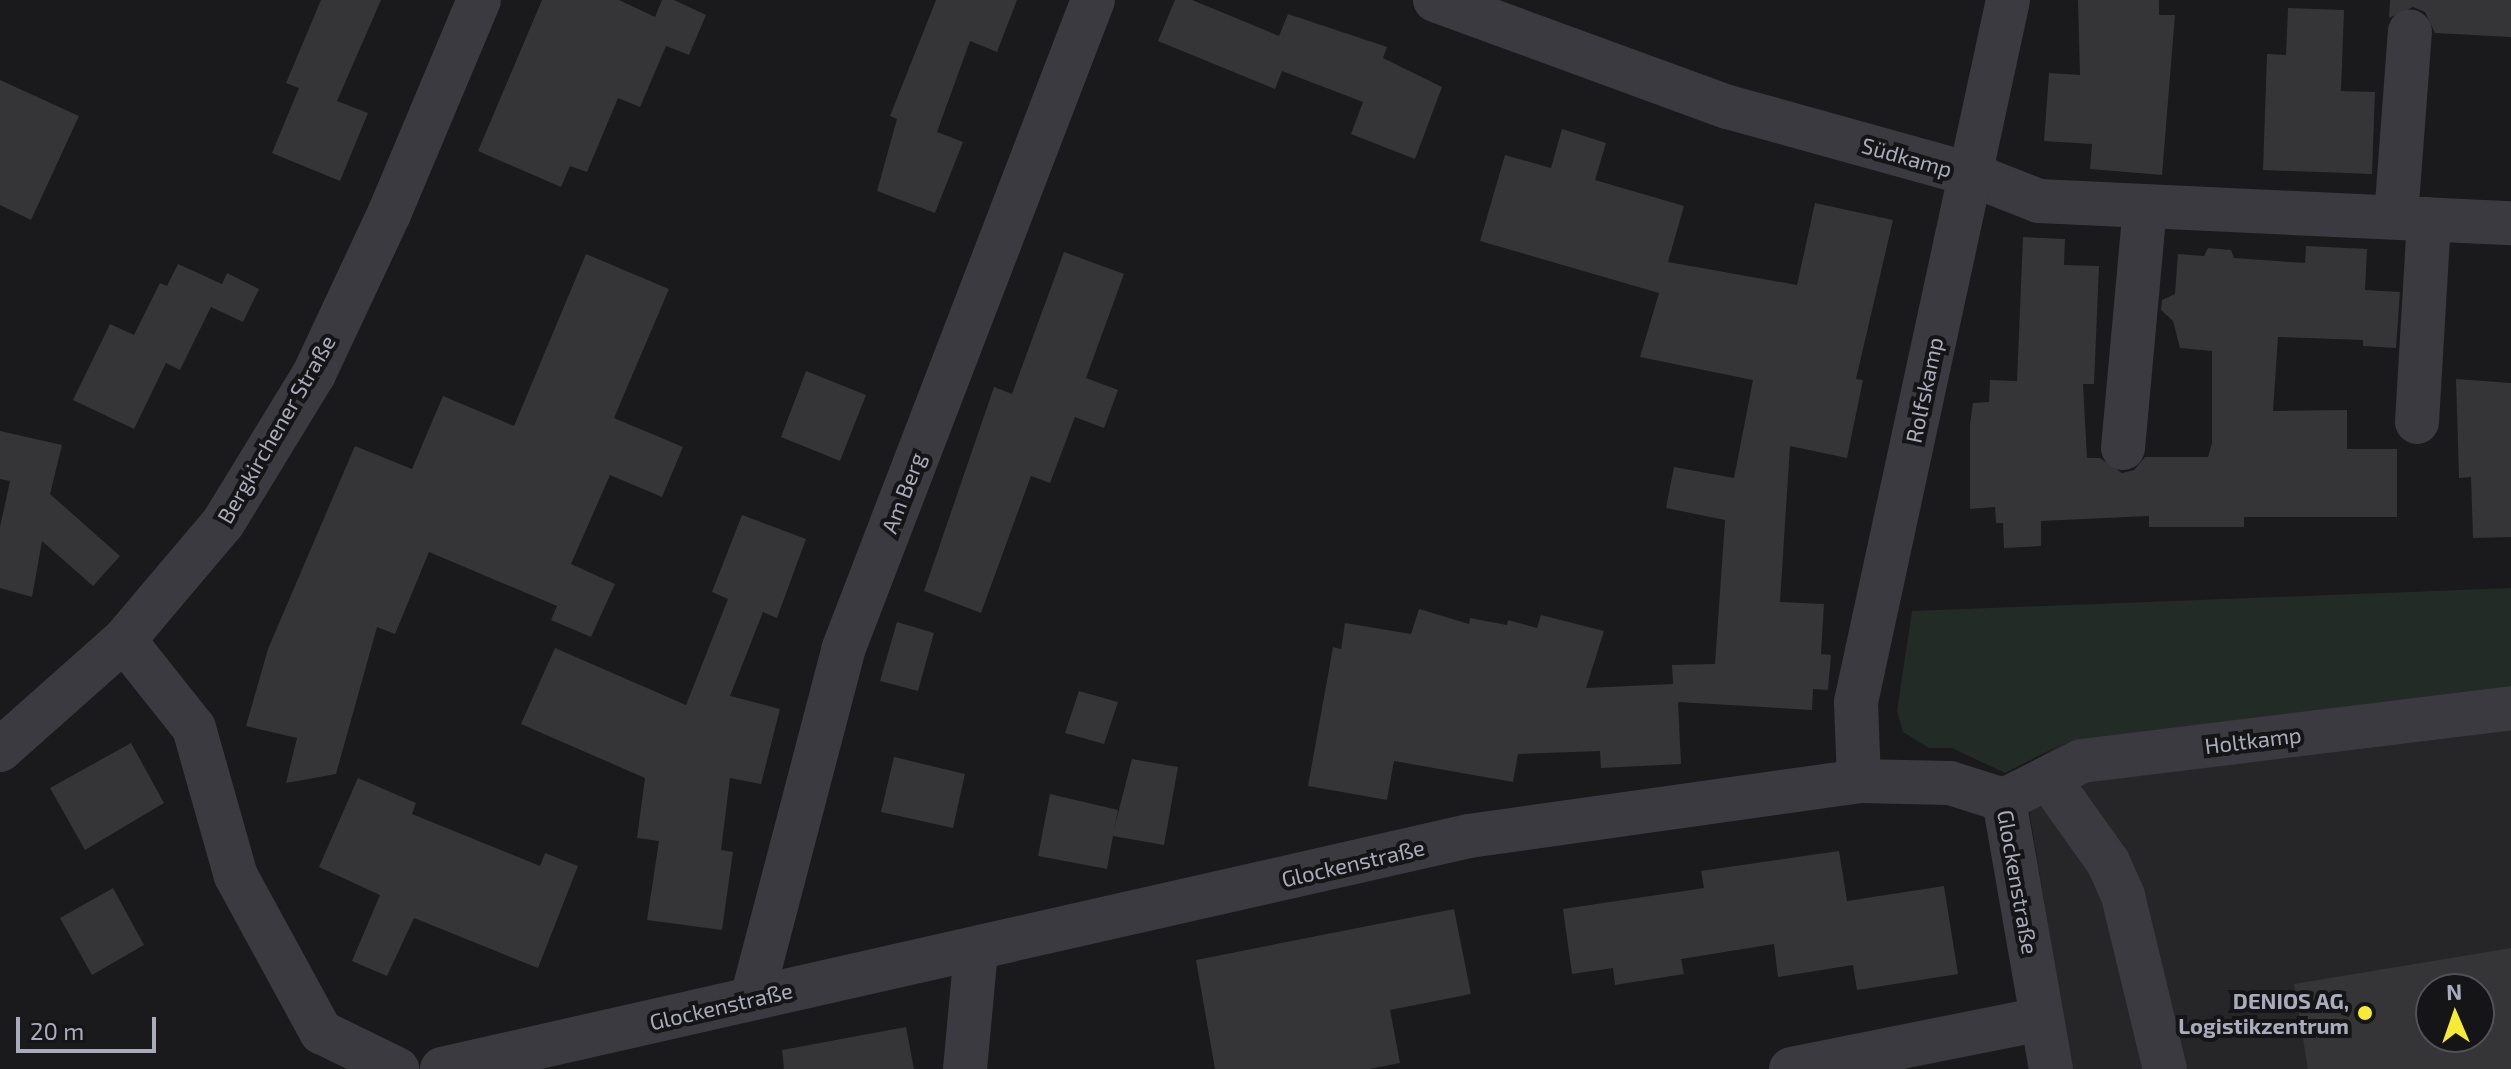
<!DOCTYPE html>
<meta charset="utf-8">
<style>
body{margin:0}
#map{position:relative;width:2511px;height:1069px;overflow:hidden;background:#1a191b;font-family:"Exo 2",sans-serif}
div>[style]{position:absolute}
.built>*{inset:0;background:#262528}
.green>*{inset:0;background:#232b26}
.building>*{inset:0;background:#353437}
.minor>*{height:44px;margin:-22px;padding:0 22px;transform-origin:22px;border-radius:22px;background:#3b3a40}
.dots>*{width:22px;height:22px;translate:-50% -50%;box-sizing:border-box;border:4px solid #151416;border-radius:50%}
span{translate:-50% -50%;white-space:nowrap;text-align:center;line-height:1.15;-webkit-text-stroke:8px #151416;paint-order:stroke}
.street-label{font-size:22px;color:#abacbb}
.poi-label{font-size:22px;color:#abacbb;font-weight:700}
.right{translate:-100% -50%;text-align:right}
.north{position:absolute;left:2415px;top:973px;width:80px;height:80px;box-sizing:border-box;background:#151416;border:2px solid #515158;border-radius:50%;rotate:358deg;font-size:22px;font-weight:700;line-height:32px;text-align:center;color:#abacbb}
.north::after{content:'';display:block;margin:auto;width:28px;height:36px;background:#f5eb37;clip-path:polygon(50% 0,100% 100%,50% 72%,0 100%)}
.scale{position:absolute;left:16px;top:1017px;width:140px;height:36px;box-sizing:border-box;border:4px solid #abacbb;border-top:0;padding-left:10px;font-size:24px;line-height:28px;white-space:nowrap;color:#abacbb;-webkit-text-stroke:6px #151416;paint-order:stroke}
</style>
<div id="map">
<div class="built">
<i style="clip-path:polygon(evenodd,2511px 699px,2511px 1069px,2072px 1069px,2022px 768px,2060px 745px,2511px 699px,2431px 989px,2479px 989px,2479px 1037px,2431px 1037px,2431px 989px)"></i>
</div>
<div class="green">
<i style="clip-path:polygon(2511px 588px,2511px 699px,2060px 745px,2005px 773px,1952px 748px,1929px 748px,1903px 732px,1897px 711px,1912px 611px)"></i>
</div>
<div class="building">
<i style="clip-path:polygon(321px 0,381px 0,337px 101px,368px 113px,340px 181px,272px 153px,299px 88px,286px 83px)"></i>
<i style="clip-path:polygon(542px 0,619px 0,655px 17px,662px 0,674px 0,706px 15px,689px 55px,666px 46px,640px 107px,618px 98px,587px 172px,570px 166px,561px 187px,478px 151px)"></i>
<i style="clip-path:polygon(936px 0,1017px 0,997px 52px,970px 41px,937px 132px,963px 142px,935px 213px,877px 191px,897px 119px,890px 116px)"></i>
<i style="clip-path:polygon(1175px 0,1192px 0,1279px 36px,1288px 14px,1387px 47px,1383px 58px,1442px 87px,1415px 159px,1351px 134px,1363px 102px,1282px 71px,1275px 89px,1158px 41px)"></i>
<i style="clip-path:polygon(2078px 0,2159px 0,2159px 15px,2175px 15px,2162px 175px,2090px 169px,2092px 144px,2044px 141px,2049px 73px,2080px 75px)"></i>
<i style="clip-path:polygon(2390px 0,2511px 0,2511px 37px,2435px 33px,2425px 12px,2413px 7px,2389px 18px)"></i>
<i style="clip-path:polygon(2288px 8px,2344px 10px,2341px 91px,2375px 92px,2372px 174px,2263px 170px,2267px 54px,2286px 55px)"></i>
<i style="clip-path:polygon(0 80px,79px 116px,31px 220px,0 205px)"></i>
<i style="clip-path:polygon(1562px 129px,1606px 143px,1595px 180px,1684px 206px,1664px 276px,1668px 262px,1797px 285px,1815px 203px,1893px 220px,1856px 379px,1863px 380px,1847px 458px,1790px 446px,1780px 602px,1824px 604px,1821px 654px,1831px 655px,1828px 690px,1813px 689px,1812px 710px,1678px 702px,1681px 764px,1601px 768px,1600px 751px,1518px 754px,1513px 782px,1394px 761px,1387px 800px,1308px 786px,1333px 647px,1341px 649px,1345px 623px,1411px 634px,1419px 609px,1469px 624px,1470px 618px,1507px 625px,1508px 620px,1537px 628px,1541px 615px,1604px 631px,1586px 688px,1673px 684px,1672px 665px,1715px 664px,1725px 520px,1666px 508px,1674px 467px,1734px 478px,1753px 380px,1640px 357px,1659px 293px,1480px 241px,1505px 155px,1551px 168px)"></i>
<i style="clip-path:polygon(2023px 237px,2065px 239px,2064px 265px,2099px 266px,2094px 384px,2083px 384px,2087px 458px,2100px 458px,2122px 473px,2134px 470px,2145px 457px,2208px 457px,2212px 443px,2212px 351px,2180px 348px,2173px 321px,2161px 310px,2162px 300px,2175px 294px,2178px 254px,2204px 256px,2208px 248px,2231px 250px,2234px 258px,2305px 263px,2306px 246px,2367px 249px,2365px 290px,2400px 292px,2396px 348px,2363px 346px,2363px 340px,2278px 337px,2273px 411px,2347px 410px,2347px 449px,2397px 449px,2397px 517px,2244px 517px,2244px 527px,2149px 527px,2149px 516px,2041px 521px,2041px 546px,2004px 548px,2003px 523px,1996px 523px,1995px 507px,1970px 509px,1970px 424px,1973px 403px,1989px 402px,1990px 380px,2017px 381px)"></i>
<i style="clip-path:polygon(1064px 252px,1124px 274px,1086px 378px,1118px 390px,1104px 428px,1075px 417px,1050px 483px,1031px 476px,981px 613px,924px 591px,994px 387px,1012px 394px)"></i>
<i style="clip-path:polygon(586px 254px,669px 289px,614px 418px,683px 447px,662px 497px,610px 475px,571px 564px,615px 584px,591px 637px,551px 620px,557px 606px,429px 552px,395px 634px,377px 627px,336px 774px,286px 783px,297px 738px,246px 726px,268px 649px,355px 446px,412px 469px,443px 396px,514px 426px)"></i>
<i style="clip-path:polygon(178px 264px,222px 284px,227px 273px,259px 289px,243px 322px,211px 307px,180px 370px,166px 363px,134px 429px,73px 400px,110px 324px,134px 335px,160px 283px,167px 286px)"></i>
<i style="clip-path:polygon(806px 371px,866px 395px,840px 461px,781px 437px)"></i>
<i style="clip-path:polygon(2456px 379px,2511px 383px,2511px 537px,2473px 538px,2471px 477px,2459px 478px)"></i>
<i style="clip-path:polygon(0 431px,62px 445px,50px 494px,120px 556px,93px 586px,42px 541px,32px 597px,0 588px,0 527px,10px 481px,0 479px)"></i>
<i style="clip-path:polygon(742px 515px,806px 539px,777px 618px,763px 612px,730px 696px,780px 709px,761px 784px,730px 778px,721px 850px,733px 852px,722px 930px,647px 920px,659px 841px,637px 838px,645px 778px,521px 724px,555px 648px,686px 705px,728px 599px,712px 592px)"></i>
<i style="clip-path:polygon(897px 622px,934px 633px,918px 691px,880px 681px)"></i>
<i style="clip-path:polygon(1079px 691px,1118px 702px,1104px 744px,1065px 733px)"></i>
<i style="clip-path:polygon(131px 743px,164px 803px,85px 850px,50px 788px)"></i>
<i style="clip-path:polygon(894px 757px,965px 774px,953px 828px,881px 812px)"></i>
<i style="clip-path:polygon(1132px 759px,1178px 767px,1164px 845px,1113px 836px,1107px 869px,1038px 856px,1050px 794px,1118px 810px,1114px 829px)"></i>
<i style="clip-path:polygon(358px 778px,416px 803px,412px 814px,540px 866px,545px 853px,578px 866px,538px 968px,414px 918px,387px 976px,352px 961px,380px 895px,319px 867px)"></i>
<i style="clip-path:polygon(1839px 851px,1847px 901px,1944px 886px,1958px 974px,1857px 990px,1853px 965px,1778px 977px,1774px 944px,1681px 959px,1684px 974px,1615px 985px,1613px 968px,1572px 974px,1563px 909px,1704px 888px,1701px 871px)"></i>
<i style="clip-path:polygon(113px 888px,144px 945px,92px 975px,60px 918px)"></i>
<i style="clip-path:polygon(1454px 909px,1471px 994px,1390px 1010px,1400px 1063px,1369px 1069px,1215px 1069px,1196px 960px)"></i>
<i style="clip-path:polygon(evenodd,2511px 948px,2511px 1069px,2308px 1069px,2294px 984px,2511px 948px,2431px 989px,2479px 989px,2479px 1037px,2431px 1037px,2431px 989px)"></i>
<i style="clip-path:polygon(906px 1027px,914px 1069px,784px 1069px,782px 1050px)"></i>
</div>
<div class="minor">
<i style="left:1435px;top:0;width:312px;rotate:20.1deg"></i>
<i style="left:1728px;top:107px;width:251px;rotate:15.5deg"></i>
<i style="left:1970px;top:174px;width:74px;rotate:21.4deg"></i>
<i style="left:2039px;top:201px;width:473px;rotate:2.7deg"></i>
<i style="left:2396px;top:217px;width:186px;rotate:-85.7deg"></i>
<i style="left:2417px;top:422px;width:203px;rotate:-86.6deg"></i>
<i style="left:2123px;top:448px;width:243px;rotate:-84.8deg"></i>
<i style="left:124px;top:640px;width:112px;rotate:51.5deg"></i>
<i style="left:194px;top:728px;width:154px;rotate:74.2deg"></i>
<i style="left:236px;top:876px;width:178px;rotate:61.4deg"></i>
<i style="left:321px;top:1032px;width:85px;rotate:26deg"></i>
<i style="left:0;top:750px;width:166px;rotate:-41.6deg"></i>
<i style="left:124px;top:640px;width:153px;rotate:-49.8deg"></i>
<i style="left:223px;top:523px;width:175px;rotate:-58.6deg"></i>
<i style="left:314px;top:374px;width:177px;rotate:-64.9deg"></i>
<i style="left:389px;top:214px;width:232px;rotate:-67.2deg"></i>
<i style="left:2048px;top:778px;width:103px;rotate:54.5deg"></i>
<i style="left:2108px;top:862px;width:37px;rotate:66deg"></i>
<i style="left:2123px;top:896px;width:178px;rotate:76.4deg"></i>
<i style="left:1859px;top:781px;width:79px;rotate:-92.2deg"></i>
<i style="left:1856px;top:702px;width:718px;rotate:-77.78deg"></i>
<i style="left:2004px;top:800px;width:87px;rotate:-26.6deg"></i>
<i style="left:2082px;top:761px;width:432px;rotate:-7deg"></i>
<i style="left:2004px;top:800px;width:273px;rotate:80.1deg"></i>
<i style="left:752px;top:998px;width:360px;rotate:-75.3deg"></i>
<i style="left:843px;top:650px;width:696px;rotate:-68.96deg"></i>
<i style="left:442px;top:1069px;width:1053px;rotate:-12.78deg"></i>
<i style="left:1469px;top:836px;width:394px;rotate:-8deg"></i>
<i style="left:1859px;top:781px;width:91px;rotate:1.3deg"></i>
<i style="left:1950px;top:783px;width:57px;rotate:17.5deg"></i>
<i style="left:965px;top:1069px;width:120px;rotate:-84.7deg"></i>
<i style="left:1791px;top:1069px;width:256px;rotate:-11.3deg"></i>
</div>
<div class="dots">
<i style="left:2365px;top:1013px;background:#f5eb37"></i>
</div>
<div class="street-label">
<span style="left:1907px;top:157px;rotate:16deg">Südkamp</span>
<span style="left:1924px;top:390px;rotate:-78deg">Rolfskamp</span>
<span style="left:276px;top:429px;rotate:-60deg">Bergkirchener Straße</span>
<span style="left:903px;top:493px;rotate:-69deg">Am Berg</span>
<span style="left:2253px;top:740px;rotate:-7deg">Holtkamp</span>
<span style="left:1353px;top:863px;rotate:-13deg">Glockenstraße</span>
<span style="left:2018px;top:882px;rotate:80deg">Glockenstraße</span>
<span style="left:721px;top:1006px;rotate:-13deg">Glockenstraße</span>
</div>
<div class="poi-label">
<span class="right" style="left:2349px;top:1013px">DENIOS AG,<br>Logistikzentrum</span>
</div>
<div class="north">N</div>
<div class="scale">20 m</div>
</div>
